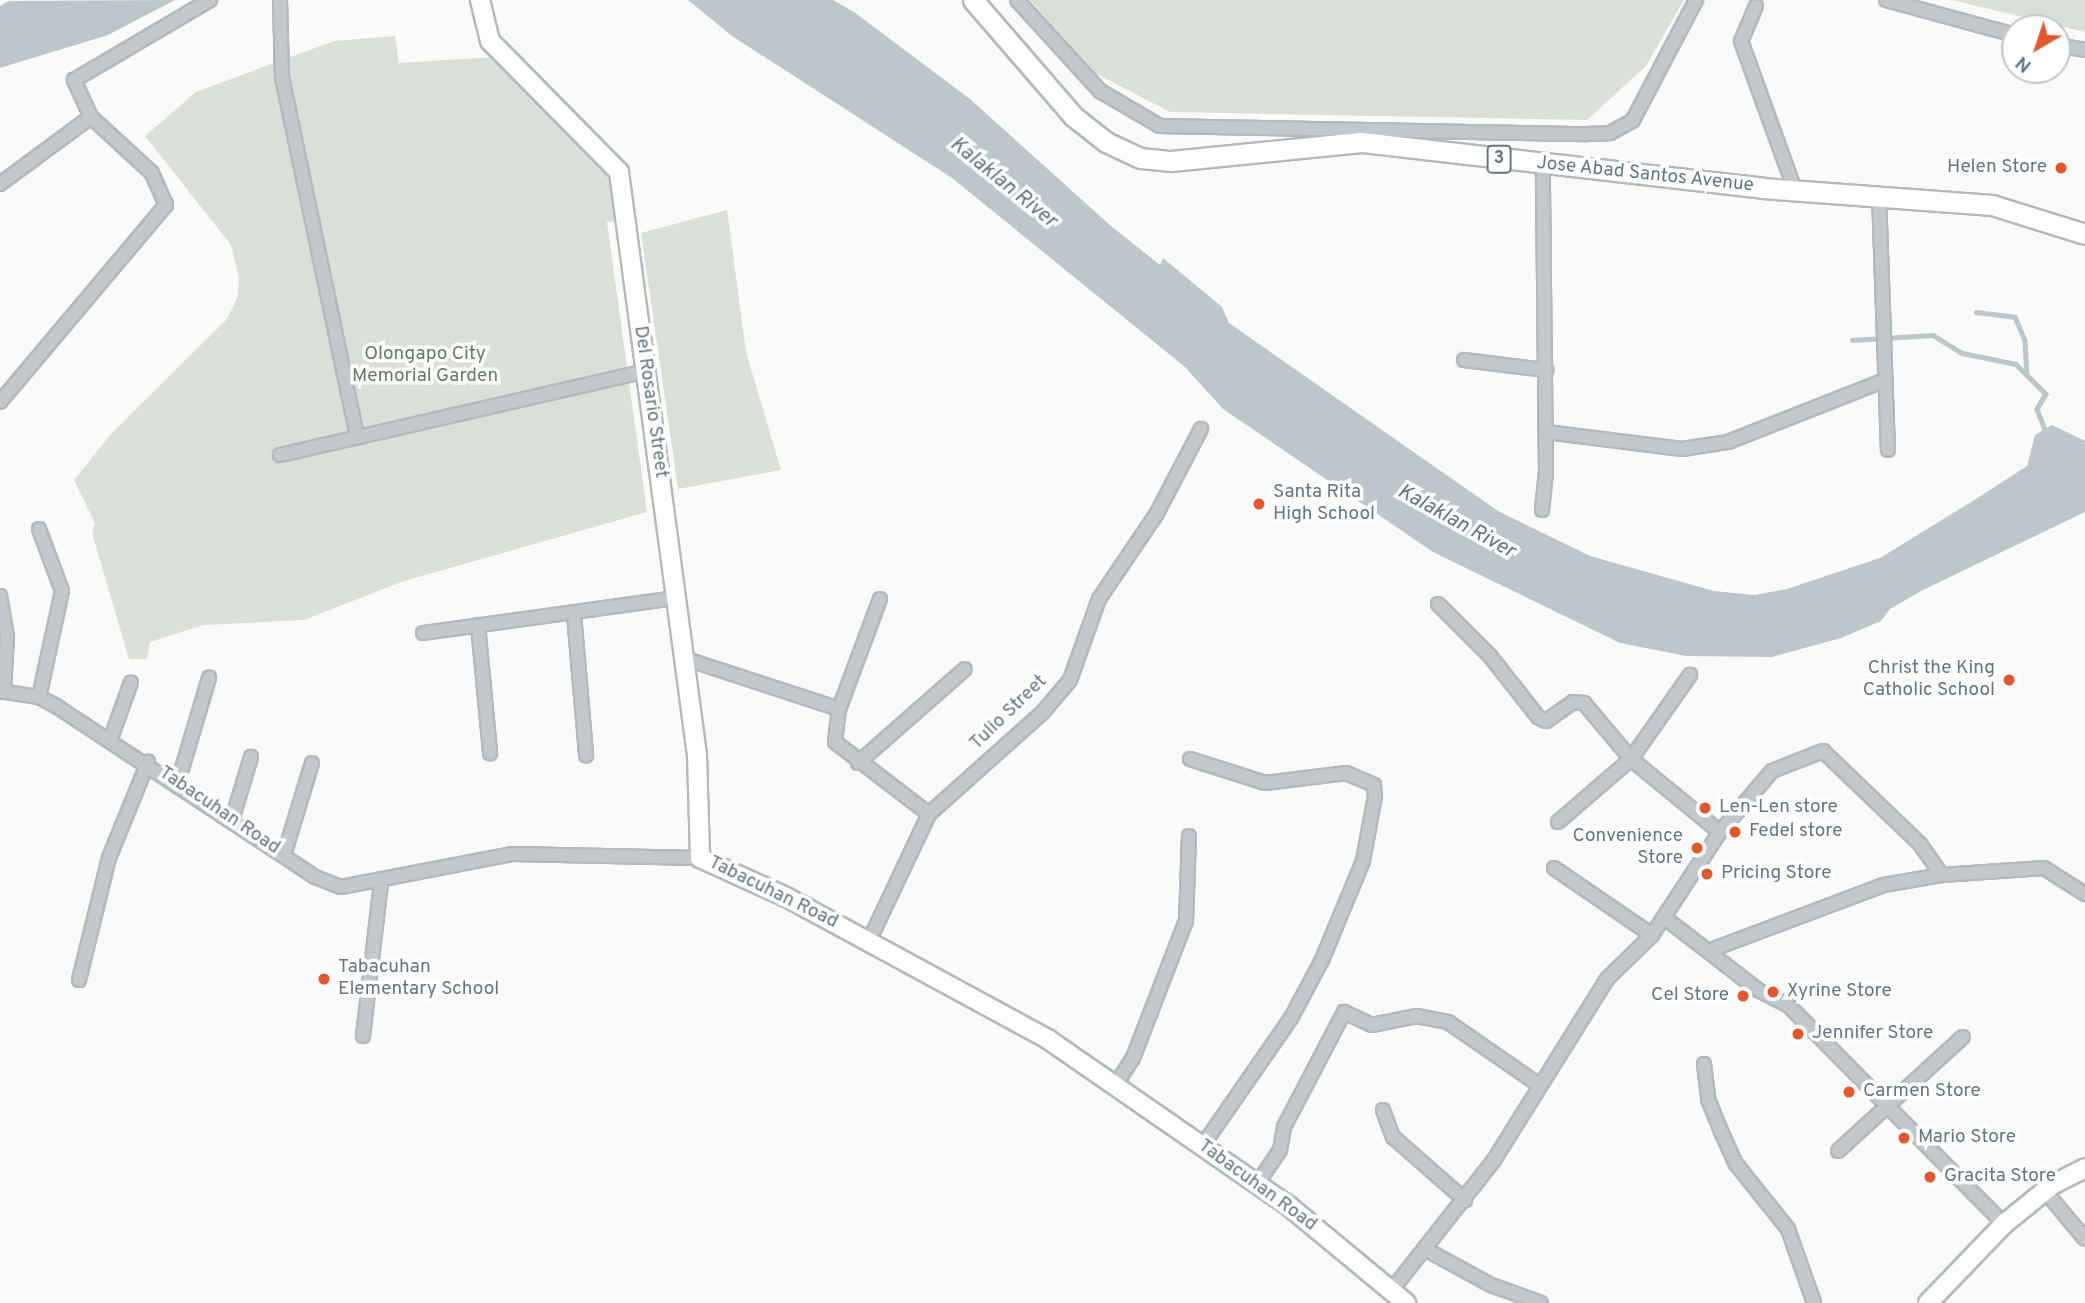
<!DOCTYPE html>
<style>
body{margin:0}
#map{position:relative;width:2085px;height:1303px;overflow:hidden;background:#fafaf8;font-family:Overpass,sans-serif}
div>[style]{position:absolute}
.green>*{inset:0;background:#dadfd7}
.water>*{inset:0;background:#bbc7cb}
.stream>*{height:4.5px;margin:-2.25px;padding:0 2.25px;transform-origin:2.25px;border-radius:2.25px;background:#bbc7cb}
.roads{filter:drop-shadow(2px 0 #b3babf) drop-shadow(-2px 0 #b3babf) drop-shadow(0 2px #b3babf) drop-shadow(0 -2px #b3babf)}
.minor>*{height:12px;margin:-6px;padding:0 6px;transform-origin:6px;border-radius:6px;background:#c3c8cc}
.secondary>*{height:18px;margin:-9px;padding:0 9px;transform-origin:9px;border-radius:9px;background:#fff}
.trunk>*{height:19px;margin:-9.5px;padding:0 9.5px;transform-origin:9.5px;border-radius:9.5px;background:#fff}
.dots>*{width:19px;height:19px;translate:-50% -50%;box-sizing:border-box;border:4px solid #fff;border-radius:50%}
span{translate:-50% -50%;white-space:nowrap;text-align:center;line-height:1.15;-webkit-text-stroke:7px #fff;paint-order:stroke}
.shield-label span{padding:2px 5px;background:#fff;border:2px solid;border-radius:5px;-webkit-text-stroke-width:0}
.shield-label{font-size:18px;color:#657683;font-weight:700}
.poi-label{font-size:19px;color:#657683}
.right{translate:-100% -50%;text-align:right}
.left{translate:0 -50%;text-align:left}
.street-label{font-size:19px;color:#657683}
.park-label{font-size:19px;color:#687a64}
.water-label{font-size:21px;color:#60757c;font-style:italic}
.north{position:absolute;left:2001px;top:14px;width:70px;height:70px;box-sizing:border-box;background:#fff;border:2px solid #c1c8cd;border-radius:50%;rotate:219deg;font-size:19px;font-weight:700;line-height:28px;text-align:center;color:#657683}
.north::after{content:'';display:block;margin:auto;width:24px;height:32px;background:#e4572e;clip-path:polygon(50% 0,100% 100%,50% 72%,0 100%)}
</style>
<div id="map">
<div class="green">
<i style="clip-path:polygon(1030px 0,1684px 0,1646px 66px,1587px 120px,1170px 112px,1095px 73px)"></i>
<i style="clip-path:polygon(1952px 0,2085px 0,2085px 32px)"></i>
<i style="clip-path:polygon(395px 36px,399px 63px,494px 57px,611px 166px,616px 221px,607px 222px,647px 512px,404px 581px,304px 620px,204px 625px,150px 642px,147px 659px,129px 659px,92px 533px,95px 523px,74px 480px,111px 434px,227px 319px,238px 296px,239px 278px,231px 245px,145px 136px,196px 92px,334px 41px)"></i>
<i style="clip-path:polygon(727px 210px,746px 352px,781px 470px,678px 489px,641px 233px)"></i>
</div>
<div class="water">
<i style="clip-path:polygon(175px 0,108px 35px,0 68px,0 6px,8px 1px)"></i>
<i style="clip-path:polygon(688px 0,833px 0,854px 12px,970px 99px,1111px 226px,1160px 265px,1163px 258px,1222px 307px,1229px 323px,1498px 511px,1590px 556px,1714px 591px,1755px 595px,1787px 589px,1880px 558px,1976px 499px,2027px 466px,2035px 435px,2052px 425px,2085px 441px,2085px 512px,1923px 590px,1890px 609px,1881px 621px,1841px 638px,1772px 657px,1686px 656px,1620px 643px,1433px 552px,1223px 409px,1185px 367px,952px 178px,732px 36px)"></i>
</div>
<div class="stream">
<i style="left:1976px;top:312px;width:39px;rotate:7deg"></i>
<i style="left:2015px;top:317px;width:25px;rotate:67deg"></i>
<i style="left:2025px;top:340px;width:33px;rotate:87deg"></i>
<i style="left:1852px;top:340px;width:81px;rotate:-3.5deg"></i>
<i style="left:1933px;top:335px;width:34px;rotate:32deg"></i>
<i style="left:1962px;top:353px;width:55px;rotate:11.5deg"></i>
<i style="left:2016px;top:364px;width:42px;rotate:45deg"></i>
<i style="left:2046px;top:394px;width:17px;rotate:121deg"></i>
<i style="left:2037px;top:409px;width:25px;rotate:69deg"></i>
</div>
<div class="roads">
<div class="minor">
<i style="left:280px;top:0;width:77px;rotate:88.5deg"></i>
<i style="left:282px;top:77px;width:368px;rotate:78.2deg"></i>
<i style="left:1017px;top:0;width:123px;rotate:47.6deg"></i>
<i style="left:1100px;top:91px;width:69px;rotate:30.3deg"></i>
<i style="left:1160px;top:126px;width:426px;rotate:1.1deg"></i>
<i style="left:1586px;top:134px;width:24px;rotate:-2deg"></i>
<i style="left:1610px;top:133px;width:26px;rotate:-29deg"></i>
<i style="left:1633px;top:120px;width:136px;rotate:-62.3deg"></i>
<i style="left:1886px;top:0;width:134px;rotate:15.2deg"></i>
<i style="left:1756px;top:6px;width:38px;rotate:113deg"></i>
<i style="left:1741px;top:41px;width:158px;rotate:70.1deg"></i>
<i style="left:2057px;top:45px;width:28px;rotate:10deg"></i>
<i style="left:0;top:184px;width:113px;rotate:-36.4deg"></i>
<i style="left:1879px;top:194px;width:256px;rotate:88deg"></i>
<i style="left:1464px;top:360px;width:83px;rotate:7deg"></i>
<i style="left:0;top:402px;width:258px;rotate:-49.9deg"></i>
<i style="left:166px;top:205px;width:35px;rotate:-114deg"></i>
<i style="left:152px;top:173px;width:83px;rotate:-137.4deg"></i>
<i style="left:91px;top:117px;width:41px;rotate:-114.7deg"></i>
<i style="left:74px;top:80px;width:158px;rotate:-30.5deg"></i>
<i style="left:1546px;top:432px;width:137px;rotate:7.1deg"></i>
<i style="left:1682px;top:449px;width:47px;rotate:-8.7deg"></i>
<i style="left:1728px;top:442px;width:169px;rotate:-21.5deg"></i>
<i style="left:280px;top:455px;width:376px;rotate:-12.9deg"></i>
<i style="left:1542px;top:510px;width:37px;rotate:-84deg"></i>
<i style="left:1546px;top:473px;width:309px;rotate:-90.6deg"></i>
<i style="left:39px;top:529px;width:66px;rotate:69.6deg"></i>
<i style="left:62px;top:591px;width:108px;rotate:102.2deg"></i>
<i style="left:0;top:596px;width:41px;rotate:80.1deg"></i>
<i style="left:7px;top:636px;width:56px;rotate:93.1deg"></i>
<i style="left:880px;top:599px;width:117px;rotate:110.4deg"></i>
<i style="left:839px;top:709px;width:33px;rotate:97deg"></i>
<i style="left:835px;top:742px;width:118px;rotate:37.5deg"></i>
<i style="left:1438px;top:604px;width:74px;rotate:45deg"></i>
<i style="left:1490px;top:656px;width:78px;rotate:51.8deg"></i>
<i style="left:1538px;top:717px;width:9px;rotate:27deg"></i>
<i style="left:1546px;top:721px;width:33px;rotate:-35deg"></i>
<i style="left:1573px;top:702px;width:11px;rotate:5deg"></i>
<i style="left:1584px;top:703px;width:73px;rotate:50deg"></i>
<i style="left:1631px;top:759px;width:115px;rotate:39.4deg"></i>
<i style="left:574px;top:614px;width:142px;rotate:85.1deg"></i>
<i style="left:478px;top:625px;width:129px;rotate:84.6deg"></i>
<i style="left:423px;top:633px;width:255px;rotate:-7.9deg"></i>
<i style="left:683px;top:658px;width:164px;rotate:18.1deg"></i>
<i style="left:0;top:691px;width:39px;rotate:9deg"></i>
<i style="left:39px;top:697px;width:19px;rotate:28deg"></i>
<i style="left:56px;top:706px;width:310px;rotate:33.4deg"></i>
<i style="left:315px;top:877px;width:28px;rotate:21deg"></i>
<i style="left:341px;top:887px;width:175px;rotate:-10.9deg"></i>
<i style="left:513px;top:854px;width:187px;rotate:1.2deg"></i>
<i style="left:111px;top:738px;width:59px;rotate:-70.3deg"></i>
<i style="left:1190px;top:759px;width:79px;rotate:17.7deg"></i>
<i style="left:1265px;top:783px;width:82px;rotate:-7deg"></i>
<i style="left:1346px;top:773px;width:30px;rotate:23deg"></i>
<i style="left:1374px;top:785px;width:11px;rotate:85deg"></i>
<i style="left:1375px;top:796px;width:66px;rotate:100.5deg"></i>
<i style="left:1363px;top:861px;width:107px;rotate:112.5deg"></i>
<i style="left:1322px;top:960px;width:66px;rotate:118.1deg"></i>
<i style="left:1291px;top:1018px;width:155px;rotate:124.7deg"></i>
<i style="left:858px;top:763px;width:142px;rotate:-41.3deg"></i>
<i style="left:178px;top:782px;width:109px;rotate:-73.4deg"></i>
<i style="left:232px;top:820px;width:66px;rotate:-73.2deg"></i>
<i style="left:1558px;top:822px;width:96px;rotate:-40.8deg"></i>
<i style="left:1631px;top:759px;width:103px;rotate:-54.9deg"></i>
<i style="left:284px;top:855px;width:96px;rotate:-73.1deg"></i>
<i style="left:1554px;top:868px;width:119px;rotate:34.4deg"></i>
<i style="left:1665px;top:918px;width:118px;rotate:37.7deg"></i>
<i style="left:1758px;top:990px;width:35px;rotate:27deg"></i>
<i style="left:1789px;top:1006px;width:306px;rotate:45.4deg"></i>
<i style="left:869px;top:941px;width:140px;rotate:-64.7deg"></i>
<i style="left:929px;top:814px;width:153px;rotate:-41.8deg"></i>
<i style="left:1043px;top:712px;width:42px;rotate:-49.8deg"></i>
<i style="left:1070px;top:680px;width:86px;rotate:-70.3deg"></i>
<i style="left:1099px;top:599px;width:104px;rotate:-56deg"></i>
<i style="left:1157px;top:513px;width:95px;rotate:-62.4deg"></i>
<i style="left:1708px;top:951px;width:188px;rotate:-20.6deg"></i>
<i style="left:1884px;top:885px;width:59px;rotate:-9.8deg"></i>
<i style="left:1942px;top:875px;width:102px;rotate:-3.9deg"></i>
<i style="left:2044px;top:868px;width:49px;rotate:32.4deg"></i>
<i style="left:79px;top:980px;width:126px;rotate:-76.2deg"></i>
<i style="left:109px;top:858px;width:104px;rotate:-67.9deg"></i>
<i style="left:363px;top:1036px;width:154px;rotate:-83.3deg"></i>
<i style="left:1704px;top:1064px;width:35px;rotate:83deg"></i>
<i style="left:1708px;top:1099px;width:35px;rotate:68deg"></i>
<i style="left:1721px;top:1131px;width:36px;rotate:66deg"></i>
<i style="left:1736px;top:1164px;width:83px;rotate:51.3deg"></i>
<i style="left:1788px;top:1229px;width:78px;rotate:70.6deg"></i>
<i style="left:1114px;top:1087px;width:35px;rotate:-57deg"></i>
<i style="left:1133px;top:1058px;width:147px;rotate:-68.9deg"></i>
<i style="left:1186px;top:921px;width:85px;rotate:-88deg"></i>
<i style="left:1383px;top:1110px;width:29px;rotate:70deg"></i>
<i style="left:1393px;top:1137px;width:96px;rotate:41.2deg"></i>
<i style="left:1838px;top:1151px;width:169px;rotate:-42.4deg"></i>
<i style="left:1257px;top:1184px;width:41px;rotate:-55.9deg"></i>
<i style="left:1280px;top:1150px;width:23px;rotate:-80deg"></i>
<i style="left:1284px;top:1127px;width:130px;rotate:-62.4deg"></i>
<i style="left:1344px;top:1012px;width:31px;rotate:25deg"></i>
<i style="left:1372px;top:1025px;width:46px;rotate:-11.3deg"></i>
<i style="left:1417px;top:1016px;width:32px;rotate:11deg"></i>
<i style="left:1448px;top:1022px;width:111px;rotate:34.7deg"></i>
<i style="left:2045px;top:1191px;width:62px;rotate:50.2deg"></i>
<i style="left:1425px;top:1249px;width:75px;rotate:28.6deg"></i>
<i style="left:1491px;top:1285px;width:53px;rotate:19.8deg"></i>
<i style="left:1391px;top:1291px;width:167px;rotate:-51.8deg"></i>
<i style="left:1494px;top:1160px;width:213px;rotate:-58deg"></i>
<i style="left:1607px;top:979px;width:63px;rotate:-44.4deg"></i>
<i style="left:1652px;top:935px;width:123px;rotate:-56.6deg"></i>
<i style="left:1720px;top:832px;width:80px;rotate:-49.6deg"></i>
<i style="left:1772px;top:771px;width:55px;rotate:-21.4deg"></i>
<i style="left:1823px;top:751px;width:134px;rotate:43.8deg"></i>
<i style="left:1920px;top:844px;width:38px;rotate:55deg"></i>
</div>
<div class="secondary">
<i style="left:480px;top:0;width:42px;rotate:76.3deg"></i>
<i style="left:490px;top:41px;width:184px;rotate:45.4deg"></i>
<i style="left:619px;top:172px;width:588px;rotate:82.38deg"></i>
<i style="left:697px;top:755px;width:103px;rotate:88.3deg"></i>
<i style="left:700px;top:858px;width:94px;rotate:24.4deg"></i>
<i style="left:786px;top:897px;width:299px;rotate:28.5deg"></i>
<i style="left:1049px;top:1040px;width:293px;rotate:34.7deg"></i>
<i style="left:1290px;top:1207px;width:151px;rotate:39.6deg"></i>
<i style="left:1928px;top:1303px;width:110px;rotate:-46.1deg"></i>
<i style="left:2004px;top:1224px;width:62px;rotate:-39.1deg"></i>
<i style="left:2052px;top:1185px;width:37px;rotate:-27deg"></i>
</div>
<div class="trunk">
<i style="left:973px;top:0;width:153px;rotate:49.2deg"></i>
<i style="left:1073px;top:116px;width:42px;rotate:38.2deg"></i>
<i style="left:1106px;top:142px;width:38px;rotate:25deg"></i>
<i style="left:1141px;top:158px;width:30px;rotate:6deg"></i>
<i style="left:1171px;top:161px;width:191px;rotate:-5.7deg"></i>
<i style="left:1361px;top:142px;width:404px;rotate:6.5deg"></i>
<i style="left:1762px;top:188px;width:231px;rotate:4.2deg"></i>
<i style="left:1992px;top:205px;width:97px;rotate:17.3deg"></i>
</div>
</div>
<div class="dots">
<i style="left:2061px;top:168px;background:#e4572e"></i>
<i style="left:1259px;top:504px;background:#e4572e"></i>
<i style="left:2009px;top:680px;background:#e4572e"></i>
<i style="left:1705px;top:808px;background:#e4572e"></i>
<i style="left:1735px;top:832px;background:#e4572e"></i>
<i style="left:1697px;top:848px;background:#e4572e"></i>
<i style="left:1707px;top:874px;background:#e4572e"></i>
<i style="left:324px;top:979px;background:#e4572e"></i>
<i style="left:1773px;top:992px;background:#e4572e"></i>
<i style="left:1743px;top:996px;background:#e4572e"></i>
<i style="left:1798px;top:1034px;background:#e4572e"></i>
<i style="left:1849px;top:1092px;background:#e4572e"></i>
<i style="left:1904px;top:1138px;background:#e4572e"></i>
<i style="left:1930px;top:1177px;background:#e4572e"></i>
</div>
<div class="shield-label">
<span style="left:1499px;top:159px">3</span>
</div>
<div class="poi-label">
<span class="right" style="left:2047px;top:168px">Helen Store</span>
<span class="left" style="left:1273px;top:504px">Santa Rita<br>High School</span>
<span class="right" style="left:1995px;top:680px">Christ the King<br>Catholic School</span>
<span class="left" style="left:1719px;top:808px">Len-Len store</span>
<span class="left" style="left:1749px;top:832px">Fedel store</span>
<span class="right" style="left:1683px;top:848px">Convenience<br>Store</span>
<span class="left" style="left:1721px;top:874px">Pricing Store</span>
<span class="left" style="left:338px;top:979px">Tabacuhan<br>Elementary School</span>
<span class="left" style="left:1787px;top:992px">Xyrine Store</span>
<span class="right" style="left:1729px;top:996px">Cel Store</span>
<span class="left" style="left:1812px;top:1034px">Jennifer Store</span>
<span class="left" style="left:1863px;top:1092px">Carmen Store</span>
<span class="left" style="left:1918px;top:1138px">Mario Store</span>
<span class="left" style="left:1944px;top:1177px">Gracita Store</span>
</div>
<div class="street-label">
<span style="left:1645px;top:175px;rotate:6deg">Jose Abad Santos Avenue</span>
<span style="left:650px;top:402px;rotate:82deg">Del Rosario Street</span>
<span style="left:1009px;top:713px;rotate:-44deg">Tulio Street</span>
<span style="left:219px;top:811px;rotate:34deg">Tabacuhan Road</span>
<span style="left:773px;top:893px;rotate:26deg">Tabacuhan Road</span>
<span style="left:1257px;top:1186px;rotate:36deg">Tabacuhan Road</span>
</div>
<div class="park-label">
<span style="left:425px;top:366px">Olongapo City<br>Memorial Garden</span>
</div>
<div class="water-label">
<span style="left:1003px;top:183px;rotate:39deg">Kalaklan River</span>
<span style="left:1456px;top:522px;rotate:29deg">Kalaklan River</span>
</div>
<div class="north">N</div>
</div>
